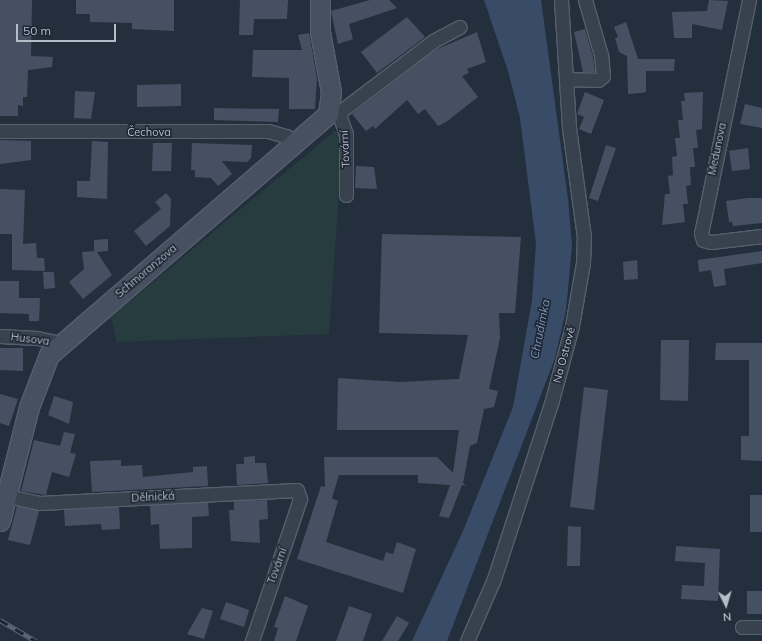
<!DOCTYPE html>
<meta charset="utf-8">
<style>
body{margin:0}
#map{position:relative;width:762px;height:641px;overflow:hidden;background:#242f3e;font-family:Mulish,sans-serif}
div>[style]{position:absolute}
.green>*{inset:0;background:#263c3f}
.water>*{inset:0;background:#394c67}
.building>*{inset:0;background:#455162}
.roads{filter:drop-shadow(1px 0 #565f6c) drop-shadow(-1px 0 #565f6c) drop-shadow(0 1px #565f6c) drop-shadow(0 -1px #565f6c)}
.street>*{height:13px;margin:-6.5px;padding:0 6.5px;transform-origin:6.5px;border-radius:6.5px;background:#38414e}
.secondary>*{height:19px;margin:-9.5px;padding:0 9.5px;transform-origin:9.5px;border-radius:9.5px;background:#465061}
.rail>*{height:4.5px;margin-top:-2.25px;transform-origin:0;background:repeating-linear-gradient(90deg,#1d2633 0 9px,#5a6575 0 18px);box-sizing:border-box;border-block:1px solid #5a6575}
span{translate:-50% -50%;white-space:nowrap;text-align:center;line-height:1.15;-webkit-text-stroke:3px #1d2633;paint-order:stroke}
.street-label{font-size:11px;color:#b4bcc9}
.water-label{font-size:12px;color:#7c92b1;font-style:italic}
.north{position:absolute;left:706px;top:585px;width:40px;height:40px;-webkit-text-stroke:3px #1d2633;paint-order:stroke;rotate:175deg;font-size:11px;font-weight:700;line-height:16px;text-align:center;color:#b4bcc9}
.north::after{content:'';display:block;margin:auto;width:14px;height:18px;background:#b4bcc9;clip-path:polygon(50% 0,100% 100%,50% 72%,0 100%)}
.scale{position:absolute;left:16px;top:24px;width:100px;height:18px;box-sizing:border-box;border:2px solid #b4bcc9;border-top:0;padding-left:5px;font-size:12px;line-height:14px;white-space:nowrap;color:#b4bcc9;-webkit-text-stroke:3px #1d2633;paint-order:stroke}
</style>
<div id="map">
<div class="green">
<i style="clip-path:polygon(335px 131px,343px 139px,329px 334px,117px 342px,111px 317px)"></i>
</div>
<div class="water">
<i style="clip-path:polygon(484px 0,541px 0,568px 199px,572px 246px,566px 310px,555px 358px,447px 641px,412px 641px,463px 531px,513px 407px,532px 300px,536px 244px,520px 118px,508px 71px)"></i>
</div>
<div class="building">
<i style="clip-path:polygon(0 0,32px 0,31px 56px,53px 57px,52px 67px,28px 70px,27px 97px,23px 97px,23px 106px,18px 105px,18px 116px,0 116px)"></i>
<i style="clip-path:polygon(76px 0,174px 0,174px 31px,132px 29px,132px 23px,90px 22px,90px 14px,76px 14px)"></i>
<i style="clip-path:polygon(240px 0,288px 0,287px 19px,254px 19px,253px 35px,239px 35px)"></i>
<i style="clip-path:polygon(370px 0,389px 0,397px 8px,349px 24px,353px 39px,338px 44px,331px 11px)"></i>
<i style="clip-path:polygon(709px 0,728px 1px,722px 30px,692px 24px,692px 38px,674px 38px,672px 12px,707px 11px)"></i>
<i style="clip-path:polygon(407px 17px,425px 37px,377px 73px,361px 52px)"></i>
<i style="clip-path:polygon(626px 22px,638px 59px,675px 59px,674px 71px,646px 71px,646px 92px,641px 93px,628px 94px,627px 56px,619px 52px,615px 38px,618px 37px,614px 27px)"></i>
<i style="clip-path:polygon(585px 29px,593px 57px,595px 72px,583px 72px,574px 32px)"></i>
<i style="clip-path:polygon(477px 32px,486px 62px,467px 69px,469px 73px,462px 76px,478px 97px,446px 122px,438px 126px,425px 109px,418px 114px,407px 100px,375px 129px,373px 126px,366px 131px,352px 114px,435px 50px)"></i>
<i style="clip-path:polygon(309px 33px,317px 78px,315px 109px,289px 109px,289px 78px,252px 77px,253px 50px,302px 50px,298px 35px)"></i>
<i style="clip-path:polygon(181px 84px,181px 106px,137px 107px,137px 85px)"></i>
<i style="clip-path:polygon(75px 91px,95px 92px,91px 119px,74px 118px)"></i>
<i style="clip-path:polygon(585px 92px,604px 100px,591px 134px,579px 129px,584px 117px,577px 114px)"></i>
<i style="clip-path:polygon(703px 92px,702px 129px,696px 130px,698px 148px,693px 148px,695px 167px,690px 167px,691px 185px,686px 186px,688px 204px,683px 204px,685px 222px,662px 225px,665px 194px,670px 194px,668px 176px,673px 175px,672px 157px,677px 156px,675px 138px,680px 138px,678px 120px,683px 120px,681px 101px,685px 101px,684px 93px)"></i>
<i style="clip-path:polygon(745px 104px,762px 108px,762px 128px,740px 124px)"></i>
<i style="clip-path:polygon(214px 108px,279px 109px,278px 122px,214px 120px)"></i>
<i style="clip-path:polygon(0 140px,31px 141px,31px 160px,0 164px)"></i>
<i style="clip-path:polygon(92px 141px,108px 142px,107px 199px,77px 197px,77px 181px,90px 181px)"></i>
<i style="clip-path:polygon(153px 143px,172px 143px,171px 171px,152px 171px)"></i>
<i style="clip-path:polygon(192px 143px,252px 145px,251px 158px,247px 162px,222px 161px,232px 174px,218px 186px,211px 178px,195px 177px,195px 170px,191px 170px)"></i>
<i style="clip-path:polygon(606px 145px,616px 148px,598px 201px,589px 198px)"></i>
<i style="clip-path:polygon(748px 148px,750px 169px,732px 171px,729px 151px)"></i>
<i style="clip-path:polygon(356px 166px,374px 167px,377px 189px,355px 188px)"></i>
<i style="clip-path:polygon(0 189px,25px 190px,23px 244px,36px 243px,37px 258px,44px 258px,45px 271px,12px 270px,12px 234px,0 234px)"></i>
<i style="clip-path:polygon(166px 193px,171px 199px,170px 226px,146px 246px,134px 231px,161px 209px,155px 202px)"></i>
<i style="clip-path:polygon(748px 198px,762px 198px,762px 223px,733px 226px,732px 222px,729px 222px,726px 201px)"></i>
<i style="clip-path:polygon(382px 234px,521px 237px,515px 313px,499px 313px,500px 338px,489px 389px,498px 391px,494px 407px,484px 409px,477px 443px,470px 446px,463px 483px,466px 486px,462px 485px,449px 518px,439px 516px,450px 485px,418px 483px,418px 475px,339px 475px,332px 498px,338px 501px,326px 542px,383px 561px,386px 552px,393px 554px,397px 542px,416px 549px,403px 593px,297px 559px,321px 486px,325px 487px,324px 457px,437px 457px,453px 473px,459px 430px,337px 430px,338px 378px,400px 382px,459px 379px,468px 335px,379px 333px)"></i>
<i style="clip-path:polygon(108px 239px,108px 251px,97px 252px,112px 275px,83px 299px,69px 282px,84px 269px,82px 252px,94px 251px,94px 240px)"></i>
<i style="clip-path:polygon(762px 251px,762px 263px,724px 269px,726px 285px,714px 287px,711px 270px,699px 272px,698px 260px)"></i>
<i style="clip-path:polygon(637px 260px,638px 279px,624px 280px,623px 262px)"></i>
<i style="clip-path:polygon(43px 272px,54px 272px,55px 288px,44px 289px)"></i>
<i style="clip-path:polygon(0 281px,19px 281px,19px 298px,40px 298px,39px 321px,29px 321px,29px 314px,0 313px)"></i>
<i style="clip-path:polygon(661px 340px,689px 340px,688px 401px,660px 400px)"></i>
<i style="clip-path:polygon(716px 343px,762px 343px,762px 461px,741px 460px,741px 436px,749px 436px,749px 360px,715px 360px)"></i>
<i style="clip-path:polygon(0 348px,23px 348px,23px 371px,0 370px)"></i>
<i style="clip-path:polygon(584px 387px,608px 390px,594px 510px,570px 507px)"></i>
<i style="clip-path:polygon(0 394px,18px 399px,9px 426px,0 423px)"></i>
<i style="clip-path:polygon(54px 396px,73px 402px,69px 424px,48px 415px)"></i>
<i style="clip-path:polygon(64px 432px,75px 434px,70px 453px,76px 454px,69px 477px,52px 472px,46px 495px,21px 491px,34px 440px,60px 446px)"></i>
<i style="clip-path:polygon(255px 456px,255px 463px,266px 463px,268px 483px,237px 485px,236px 464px,244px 464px,244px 457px)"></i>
<i style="clip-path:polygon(121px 460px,121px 466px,142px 465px,143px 477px,193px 472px,193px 467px,207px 466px,208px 486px,92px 492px,90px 461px)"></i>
<i style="clip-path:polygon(750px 495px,762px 495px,762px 532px,750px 532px)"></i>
<i style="clip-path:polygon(267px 500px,268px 519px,259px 520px,260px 543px,231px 541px,229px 510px,234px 510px,234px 501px)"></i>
<i style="clip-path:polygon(208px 502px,209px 516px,192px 517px,192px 548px,160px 549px,159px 524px,151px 525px,150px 505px)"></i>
<i style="clip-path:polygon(17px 506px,39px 511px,30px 545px,8px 540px)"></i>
<i style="clip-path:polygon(119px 507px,120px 529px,102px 530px,101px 524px,65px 526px,64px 510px)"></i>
<i style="clip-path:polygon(568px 526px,581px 527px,580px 566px,567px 566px)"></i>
<i style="clip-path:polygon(676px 546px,720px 549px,718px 601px,681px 599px,682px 585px,704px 586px,705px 563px,675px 561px)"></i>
<i style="clip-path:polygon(747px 591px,762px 591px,762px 614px,747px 614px)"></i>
<i style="clip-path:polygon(285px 596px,308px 606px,296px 641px,274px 641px,278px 628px,274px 627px)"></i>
<i style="clip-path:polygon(226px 602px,249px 610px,244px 627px,220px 619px)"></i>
<i style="clip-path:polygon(349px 606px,372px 614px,363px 641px,336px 641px)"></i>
<i style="clip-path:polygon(202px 608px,213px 611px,204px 639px,187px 634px)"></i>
<i style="clip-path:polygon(397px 616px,409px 623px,398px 641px,382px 641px)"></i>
</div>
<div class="roads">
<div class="street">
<i style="left:749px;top:0;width:238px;rotate:101.6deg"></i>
<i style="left:701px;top:233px;width:7px;rotate:74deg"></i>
<i style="left:703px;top:240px;width:8px;rotate:14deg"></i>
<i style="left:711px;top:242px;width:51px;rotate:-6.7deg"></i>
<i style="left:567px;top:79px;width:31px;rotate:2deg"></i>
<i style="left:598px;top:80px;width:6px;rotate:-39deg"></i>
<i style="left:603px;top:76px;width:21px;rotate:-95deg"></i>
<i style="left:601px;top:55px;width:57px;rotate:-106.2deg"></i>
<i style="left:330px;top:109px;width:13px;rotate:39deg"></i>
<i style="left:340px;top:117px;width:18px;rotate:71deg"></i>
<i style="left:346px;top:134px;width:61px;rotate:90deg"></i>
<i style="left:337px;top:114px;width:121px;rotate:-37.2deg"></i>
<i style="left:433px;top:41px;width:30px;rotate:-28deg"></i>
<i style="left:0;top:131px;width:268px"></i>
<i style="left:268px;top:131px;width:19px;rotate:16deg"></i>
<i style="left:286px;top:136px;width:12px;rotate:48deg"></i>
<i style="left:0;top:336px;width:37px;rotate:3deg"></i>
<i style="left:37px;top:338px;width:24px;rotate:12deg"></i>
<i style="left:7px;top:496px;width:34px;rotate:12deg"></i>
<i style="left:40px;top:503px;width:257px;rotate:-2.9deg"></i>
<i style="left:297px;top:490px;width:9px;rotate:72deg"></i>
<i style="left:300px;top:499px;width:150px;rotate:108.7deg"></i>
<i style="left:742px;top:627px;width:20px"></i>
<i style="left:467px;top:641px;width:68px;rotate:-66.5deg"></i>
<i style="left:494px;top:579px;width:184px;rotate:-72deg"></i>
<i style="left:551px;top:404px;width:81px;rotate:-74.9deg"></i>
<i style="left:572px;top:326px;width:64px;rotate:-80.1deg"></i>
<i style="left:583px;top:263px;width:26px;rotate:-88deg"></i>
<i style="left:584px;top:237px;width:111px;rotate:-97.8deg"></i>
<i style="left:569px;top:127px;width:127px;rotate:-93.6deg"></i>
</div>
<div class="secondary">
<i style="left:0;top:521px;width:118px;rotate:-75.7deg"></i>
<i style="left:29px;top:407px;width:56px;rotate:-69deg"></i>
<i style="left:49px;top:355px;width:369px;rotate:-40.8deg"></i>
<i style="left:328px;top:114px;width:22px;rotate:-82deg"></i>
<i style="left:331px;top:92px;width:61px;rotate:-100.4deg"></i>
<i style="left:320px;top:32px;width:32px;rotate:-90deg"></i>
</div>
</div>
<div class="rail">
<i style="left:0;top:620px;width:42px;rotate:30.3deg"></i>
</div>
<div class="street-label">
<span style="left:149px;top:132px">Čechova</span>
<span style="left:345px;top:149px;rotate:-93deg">Tovární</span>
<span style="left:717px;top:149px;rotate:-78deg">Medunova</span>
<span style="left:146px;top:271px;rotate:-40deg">Schmoranzova</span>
<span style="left:30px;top:339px;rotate:7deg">Husova</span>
<span style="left:564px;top:355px;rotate:-75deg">Na Ostrově</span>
<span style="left:153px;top:497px;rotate:-3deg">Dělnická</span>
<span style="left:277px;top:566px;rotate:-70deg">Tovární</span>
</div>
<div class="water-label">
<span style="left:540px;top:329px;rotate:-79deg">Chrudimka</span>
</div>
<div class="north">N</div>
<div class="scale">50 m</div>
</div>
